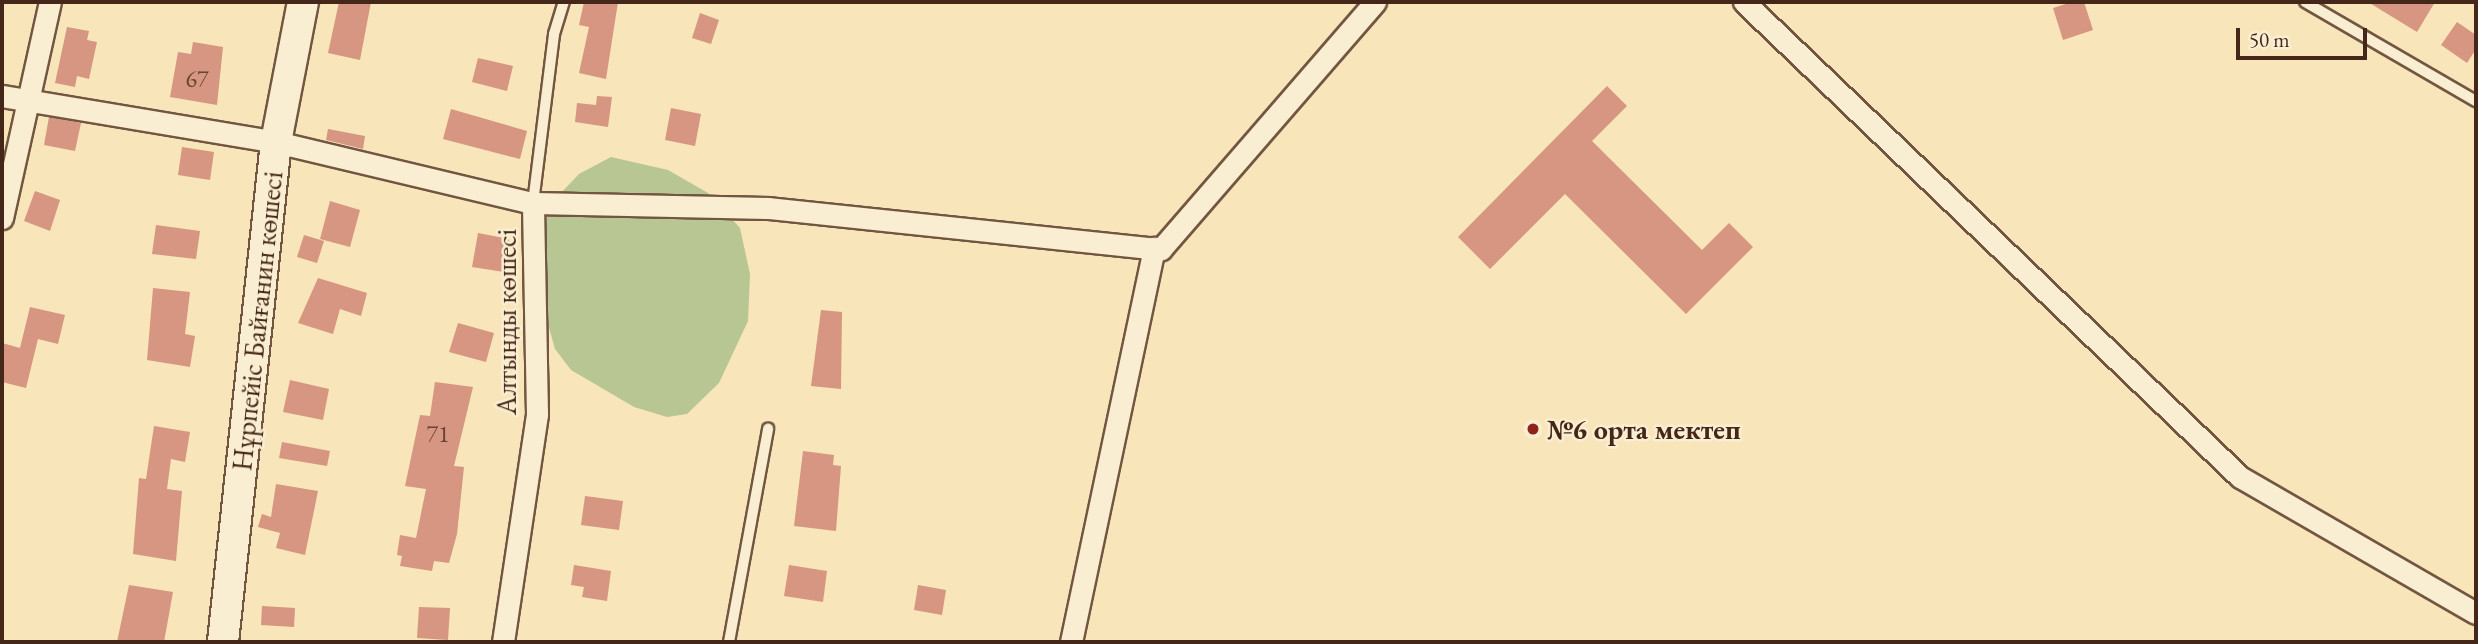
<!DOCTYPE html>
<meta charset="utf-8">
<style>
body{margin:0}
#map{position:relative;width:2478px;height:644px;overflow:hidden;background:#f8e5ba;font-family:"EB Garamond",serif}
div>[style]{position:absolute}
.green>*{inset:0;background:#b8c694}
.building>*{inset:0;background:#d69681}
.roads{filter:drop-shadow(2px 0 #725641) drop-shadow(-2px 0 #725641) drop-shadow(0 2px #725641) drop-shadow(0 -2px #725641)}
.lane>*{height:10px;margin:-5px;padding:0 5px;transform-origin:5px;border-radius:5px;background:#faeed2}
.street>*{height:21px;margin:-10.5px;padding:0 10.5px;transform-origin:10.5px;border-radius:10.5px;background:#faeed2}
.secondary>*{height:30px;margin:-15px;padding:0 15px;transform-origin:15px;border-radius:15px;background:#faeed2}
.dots>*{width:19px;height:19px;translate:-50% -50%;box-sizing:border-box;border:4px solid #faeed2;border-radius:50%}
span{translate:-50% -50%;white-space:nowrap;text-align:center;line-height:1.15;-webkit-text-stroke:5px #faeed2;paint-order:stroke}
.number-label{font-size:24px;color:#694333}
.number-label span{-webkit-text-stroke-width:0}
.street-label{font-size:28px;color:#452719}
.poi-label{font-size:28px;color:#452719;font-weight:700}
.left{translate:0 -50%;text-align:left}
.frame{position:absolute;inset:0;border:4px solid #452719;pointer-events:none}
.scale{position:absolute;left:2236px;top:28px;width:131px;height:32px;box-sizing:border-box;border:4px solid #452719;border-top:0;padding-left:9px;font-size:21px;line-height:24px;white-space:nowrap;color:#452719;-webkit-text-stroke:5px #faeed2;paint-order:stroke}
</style>
<div id="map">
<div class="green">
<i style="clip-path:polygon(611px 157px,668px 170px,708px 193px,740px 228px,750px 274px,748px 321px,719px 383px,687px 414px,667px 417px,634px 407px,571px 370px,555px 349px,543px 307px,541px 214px,579px 174px)"></i>
</div>
<div class="building">
<i style="clip-path:polygon(339px 2px,371px 2px,360px 60px,328px 53px)"></i>
<i style="clip-path:polygon(584px 2px,618px 2px,606px 79px,579px 73px,589px 27px,579px 25px)"></i>
<i style="clip-path:polygon(2072px 2px,2084px 2px,2093px 30px,2063px 40px,2053px 8px)"></i>
<i style="clip-path:polygon(2368px 2px,2435px 2px,2417px 32px)"></i>
<i style="clip-path:polygon(700px 13px,719px 20px,711px 44px,692px 38px)"></i>
<i style="clip-path:polygon(2457px 22px,2476px 35px,2476px 49px,2467px 63px,2441px 45px)"></i>
<i style="clip-path:polygon(67px 27px,89px 31px,87px 40px,97px 42px,89px 79px,77px 76px,75px 87px,55px 83px)"></i>
<i style="clip-path:polygon(193px 42px,223px 47px,217px 105px,170px 97px,178px 52px,191px 54px)"></i>
<i style="clip-path:polygon(478px 58px,513px 66px,507px 91px,472px 82px)"></i>
<i style="clip-path:polygon(1607px 86px,1627px 106px,1592px 141px,1702px 250px,1729px 223px,1753px 247px,1686px 314px,1565px 194px,1490px 269px,1458px 237px)"></i>
<i style="clip-path:polygon(597px 96px,612px 97px,608px 127px,575px 122px,577px 103px,596px 105px)"></i>
<i style="clip-path:polygon(671px 108px,701px 114px,695px 146px,665px 140px)"></i>
<i style="clip-path:polygon(451px 109px,527px 131px,520px 159px,443px 139px)"></i>
<i style="clip-path:polygon(49px 117px,81px 123px,75px 151px,44px 145px)"></i>
<i style="clip-path:polygon(328px 129px,365px 136px,363px 149px,326px 140px)"></i>
<i style="clip-path:polygon(182px 147px,214px 152px,210px 180px,178px 175px)"></i>
<i style="clip-path:polygon(35px 191px,60px 200px,50px 231px,24px 221px)"></i>
<i style="clip-path:polygon(330px 201px,360px 210px,350px 247px,320px 239px)"></i>
<i style="clip-path:polygon(156px 225px,200px 231px,196px 259px,152px 254px)"></i>
<i style="clip-path:polygon(478px 233px,509px 239px,504px 272px,472px 267px)"></i>
<i style="clip-path:polygon(304px 235px,324px 241px,317px 263px,297px 257px)"></i>
<i style="clip-path:polygon(318px 278px,367px 293px,361px 316px,340px 309px,333px 334px,298px 323px)"></i>
<i style="clip-path:polygon(153px 288px,190px 292px,185px 334px,195px 336px,190px 367px,147px 360px)"></i>
<i style="clip-path:polygon(30px 307px,65px 315px,58px 344px,38px 339px,26px 388px,2px 382px,2px 343px,20px 348px)"></i>
<i style="clip-path:polygon(821px 310px,842px 312px,841px 389px,811px 386px)"></i>
<i style="clip-path:polygon(458px 323px,494px 333px,486px 362px,449px 352px)"></i>
<i style="clip-path:polygon(290px 380px,329px 389px,323px 420px,283px 412px)"></i>
<i style="clip-path:polygon(435px 382px,473px 387px,454px 466px,464px 467px,457px 534px,449px 563px,434px 561px,432px 571px,400px 566px,402px 556px,397px 555px,400px 535px,416px 538px,426px 489px,405px 486px,420px 415px,430px 416px)"></i>
<i style="clip-path:polygon(154px 426px,190px 432px,185px 462px,171px 459px,167px 489px,182px 491px,176px 561px,133px 554px,139px 478px,146px 479px)"></i>
<i style="clip-path:polygon(282px 442px,330px 451px,327px 466px,279px 458px)"></i>
<i style="clip-path:polygon(803px 451px,834px 455px,833px 465px,841px 466px,836px 531px,794px 526px)"></i>
<i style="clip-path:polygon(276px 484px,318px 491px,305px 555px,276px 548px,280px 533px,258px 527px,262px 514px,271px 517px)"></i>
<i style="clip-path:polygon(585px 496px,623px 501px,619px 530px,581px 525px)"></i>
<i style="clip-path:polygon(574px 565px,611px 571px,607px 601px,582px 597px,584px 587px,571px 585px)"></i>
<i style="clip-path:polygon(789px 565px,827px 571px,823px 602px,784px 596px)"></i>
<i style="clip-path:polygon(129px 585px,173px 592px,164px 642px,117px 642px)"></i>
<i style="clip-path:polygon(918px 585px,946px 590px,942px 615px,914px 610px)"></i>
<i style="clip-path:polygon(262px 606px,295px 608px,294px 627px,261px 625px)"></i>
<i style="clip-path:polygon(419px 607px,450px 608px,448px 640px,417px 638px)"></i>
</div>
<div class="roads">
<div class="lane">
<i style="left:2305px;top:2px;width:198px;rotate:30.1deg"></i>
<i style="left:533px;top:203px;width:170px;rotate:-82.9deg"></i>
<i style="left:554px;top:34px;width:34px;rotate:-73deg"></i>
<i style="left:729px;top:642px;width:217px;rotate:-79.6deg"></i>
</div>
<div class="street">
<i style="left:1744px;top:2px;width:687px;rotate:43.76deg"></i>
<i style="left:2240px;top:477px;width:272px;rotate:30deg"></i>
<i style="left:2px;top:96px;width:278px;rotate:9.5deg"></i>
<i style="left:276px;top:142px;width:264px;rotate:13.4deg"></i>
<i style="left:533px;top:203px;width:235px;rotate:1.2deg"></i>
<i style="left:768px;top:208px;width:395px;rotate:6deg"></i>
<i style="left:1161px;top:249px;width:327px;rotate:-49.1deg"></i>
<i style="left:2px;top:218px;width:221px;rotate:-77.5deg"></i>
<i style="left:503px;top:642px;width:231px;rotate:-81.5deg"></i>
<i style="left:537px;top:414px;width:211px;rotate:-91.1deg"></i>
<i style="left:1071px;top:642px;width:403px;rotate:-78.1deg"></i>
</div>
<div class="secondary">
<i style="left:223px;top:642px;width:503px;rotate:-83.95deg"></i>
<i style="left:276px;top:142px;width:143px;rotate:-79.1deg"></i>
</div>
</div>
<div class="dots">
<i style="left:1533px;top:429px;background:#8f2418"></i>
</div>
<div class="number-label">
<span style="left:197px;top:79px">67</span>
<span style="left:438px;top:434px">71</span>
</div>
<div class="street-label">
<span style="left:257px;top:321px;rotate:-84deg">Нұрпейіс Байғанин көшесі</span>
<span style="left:506px;top:322px;rotate:-90deg">Алтынды көшесі</span>
</div>
<div class="poi-label">
<span class="left" style="left:1547px;top:429px">№6 орта мектеп</span>
</div>
<div class="frame"></div>
<div class="scale">50 m</div>
</div>
